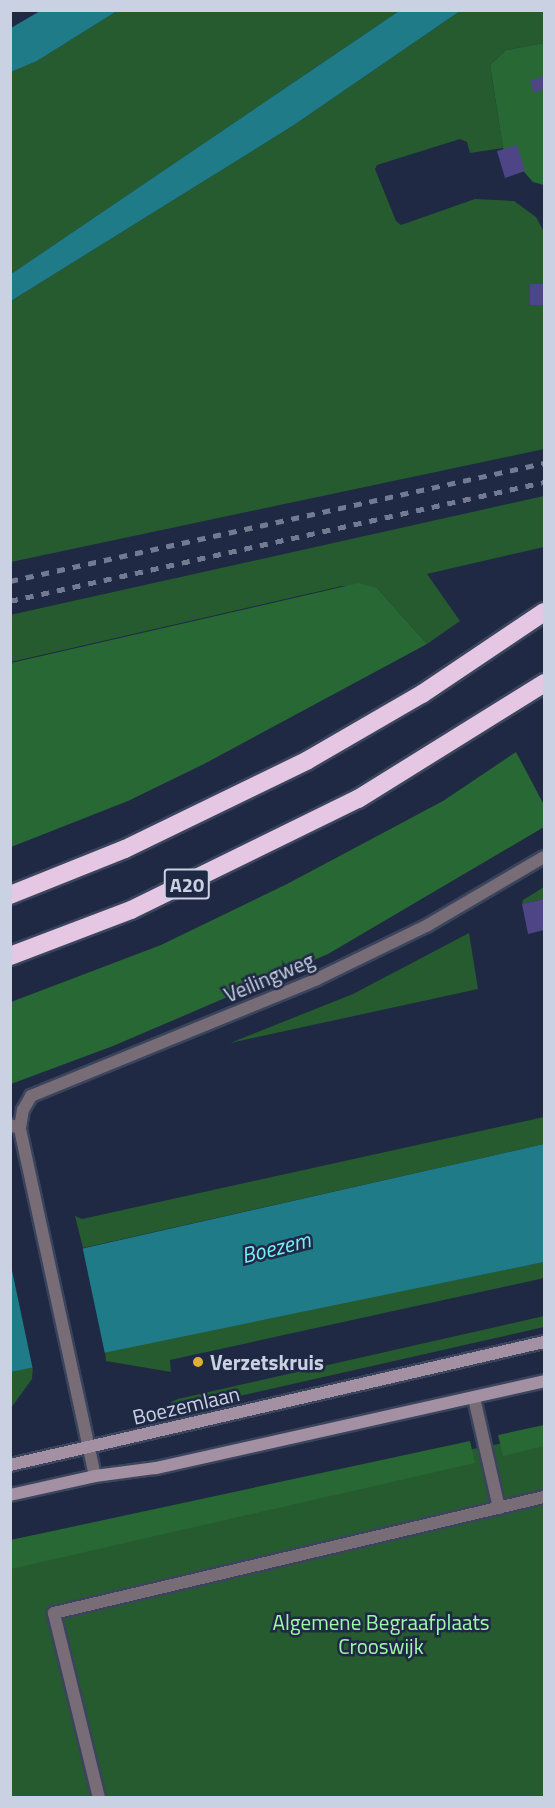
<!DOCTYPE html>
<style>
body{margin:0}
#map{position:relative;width:555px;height:1808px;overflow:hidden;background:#1f2944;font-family:"Titillium Web",sans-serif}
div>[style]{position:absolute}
.green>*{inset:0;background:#255b2e}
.forest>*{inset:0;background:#286834}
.water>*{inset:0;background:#1f7b87}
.pier>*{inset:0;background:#1f2944}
.building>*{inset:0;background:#4e4586}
.roads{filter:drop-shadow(2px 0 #3a445d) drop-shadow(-2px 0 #3a445d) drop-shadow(0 2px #3a445d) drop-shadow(0 -2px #3a445d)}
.service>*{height:12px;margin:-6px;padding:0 6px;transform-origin:6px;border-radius:6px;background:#786c77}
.minor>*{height:12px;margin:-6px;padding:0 6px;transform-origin:6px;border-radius:6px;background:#786c77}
.tertiary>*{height:12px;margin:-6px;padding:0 6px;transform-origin:6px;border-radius:6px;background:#786c77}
.secondary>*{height:12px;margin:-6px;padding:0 6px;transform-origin:6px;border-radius:6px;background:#a490a3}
.motorway>*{height:18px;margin:-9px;padding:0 9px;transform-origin:9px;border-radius:9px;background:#e5c6e3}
.rail>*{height:4.5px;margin-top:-2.25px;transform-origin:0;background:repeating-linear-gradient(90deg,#727b91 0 8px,transparent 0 16px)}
.dots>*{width:16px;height:16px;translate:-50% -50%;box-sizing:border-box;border:3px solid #1f2944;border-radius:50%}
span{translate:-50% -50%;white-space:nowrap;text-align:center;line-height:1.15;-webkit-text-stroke:5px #1f2944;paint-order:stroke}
.shield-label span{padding:2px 4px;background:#1f2944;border:2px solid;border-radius:4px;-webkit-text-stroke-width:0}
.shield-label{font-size:20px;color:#cad1e3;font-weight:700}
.street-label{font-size:21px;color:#cad1e3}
.poi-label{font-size:21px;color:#cad1e3;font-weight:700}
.left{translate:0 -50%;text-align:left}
.park-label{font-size:21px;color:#9ff7aa}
.water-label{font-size:22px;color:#79edfe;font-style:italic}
.frame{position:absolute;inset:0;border:12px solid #cad1e3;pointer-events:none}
</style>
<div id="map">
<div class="green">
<i style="clip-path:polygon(117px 11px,399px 11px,11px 274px,11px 72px,37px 61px)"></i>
<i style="clip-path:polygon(460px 11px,544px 11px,544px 43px,506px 50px,490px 65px,503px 148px,470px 153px,467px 142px,460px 139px,377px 165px,375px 169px,396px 221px,401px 225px,475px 199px,514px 201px,536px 217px,544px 232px,544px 449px,11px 562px,11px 301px,294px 125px)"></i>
<i style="clip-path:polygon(544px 496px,544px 547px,427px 574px,460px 621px,427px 644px,377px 588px,342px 586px,11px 662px,10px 615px)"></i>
<i style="clip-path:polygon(544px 887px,544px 899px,522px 904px,523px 900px)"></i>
<i style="clip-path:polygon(469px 933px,478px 989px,230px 1043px,353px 994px)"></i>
<i style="clip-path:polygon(544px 1117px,544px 1144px,83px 1248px,75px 1216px,82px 1219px)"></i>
<i style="clip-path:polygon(544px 1262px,544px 1278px,170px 1360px,171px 1372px,106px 1361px,105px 1351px)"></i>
<i style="clip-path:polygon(544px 1316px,544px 1327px,173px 1411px,171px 1402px,178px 1399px)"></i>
<i style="clip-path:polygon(33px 1367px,32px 1379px,11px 1408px,11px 1372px)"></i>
<i style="clip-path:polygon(544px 1435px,544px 1797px,11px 1797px,10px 1540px)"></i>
</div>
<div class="forest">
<i style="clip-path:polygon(544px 43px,544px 185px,533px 182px,503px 148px,490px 65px,506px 50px)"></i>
<i style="clip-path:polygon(359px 583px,377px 588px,427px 644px,204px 764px,128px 801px,11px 847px,11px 663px)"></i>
<i style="clip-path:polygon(516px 752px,544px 805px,544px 827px,328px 954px,113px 1046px,11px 1084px,11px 1002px,161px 945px,287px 884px,443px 801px)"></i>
<i style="clip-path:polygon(544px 1425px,544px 1446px,503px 1456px,498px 1435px)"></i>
<i style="clip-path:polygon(470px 1441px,475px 1463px,11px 1569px,11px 1540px)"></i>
</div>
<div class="water">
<i style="clip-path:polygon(40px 11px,40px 10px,117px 11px,37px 61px,11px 72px,11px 28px)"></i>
<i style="clip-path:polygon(399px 11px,460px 11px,294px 125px,11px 301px,11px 274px)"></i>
<i style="clip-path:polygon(544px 1144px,544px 1262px,11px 1372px,10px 1265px)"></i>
</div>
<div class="pier">
<i style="clip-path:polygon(82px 1245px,105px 1354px,33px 1370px,10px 1261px)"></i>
</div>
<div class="building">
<i style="clip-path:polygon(544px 76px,544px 89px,534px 93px,530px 81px)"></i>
<i style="clip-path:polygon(517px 145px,525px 171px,505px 178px,497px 151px)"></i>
<i style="clip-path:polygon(530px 284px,544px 284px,544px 305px,530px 305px)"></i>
<i style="clip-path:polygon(544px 899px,544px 930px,528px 934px,522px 904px)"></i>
</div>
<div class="roads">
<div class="service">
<i style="left:474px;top:1398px;width:113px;rotate:77.2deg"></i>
<i style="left:99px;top:1798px;width:190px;rotate:-103.7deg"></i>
<i style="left:54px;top:1613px;width:504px;rotate:-13.32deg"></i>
</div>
<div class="minor">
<i style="left:10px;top:1125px;width:10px;rotate:17deg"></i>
</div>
<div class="tertiary">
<i style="left:95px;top:1476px;width:356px;rotate:-102.2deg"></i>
<i style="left:20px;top:1128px;width:18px;rotate:-81deg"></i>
<i style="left:23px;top:1110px;width:16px;rotate:-60deg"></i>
<i style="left:31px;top:1096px;width:309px;rotate:-22.2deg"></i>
<i style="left:317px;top:979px;width:123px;rotate:-25.9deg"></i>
<i style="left:428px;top:925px;width:134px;rotate:-30.4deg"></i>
</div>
<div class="secondary">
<i style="left:10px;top:1465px;width:548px;rotate:-12.97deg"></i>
<i style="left:10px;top:1495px;width:87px;rotate:-12.6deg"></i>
<i style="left:95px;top:1476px;width:62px;rotate:-7.5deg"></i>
<i style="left:156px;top:1468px;width:398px;rotate:-12.6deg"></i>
</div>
<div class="motorway">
<i style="left:10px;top:895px;width:124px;rotate:-21.8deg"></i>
<i style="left:125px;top:849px;width:203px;rotate:-25.9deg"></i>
<i style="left:308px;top:760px;width:132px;rotate:-30.1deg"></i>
<i style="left:422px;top:694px;width:147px;rotate:-33.9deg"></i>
<i style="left:10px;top:956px;width:129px;rotate:-20.8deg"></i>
<i style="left:131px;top:910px;width:253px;rotate:-26.1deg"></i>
<i style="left:358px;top:799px;width:219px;rotate:-31.9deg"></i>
</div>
</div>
<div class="rail">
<i style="left:10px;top:581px;width:547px;rotate:-12.46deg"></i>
<i style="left:10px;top:601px;width:547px;rotate:-12.56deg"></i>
</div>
<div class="dots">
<i style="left:198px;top:1362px;background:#deb133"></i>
</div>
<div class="shield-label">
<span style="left:187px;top:884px">A20</span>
</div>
<div class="street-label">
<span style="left:269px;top:977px;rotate:-23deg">Veilingweg</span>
<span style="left:186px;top:1405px;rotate:-13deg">Boezemlaan</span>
</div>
<div class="poi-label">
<span class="left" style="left:210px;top:1362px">Verzetskruis</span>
</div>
<div class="park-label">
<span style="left:381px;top:1634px">Algemene Begraafplaats<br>Crooswijk</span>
</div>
<div class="water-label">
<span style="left:276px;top:1248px;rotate:-14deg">Boezem</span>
</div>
<div class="frame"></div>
</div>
